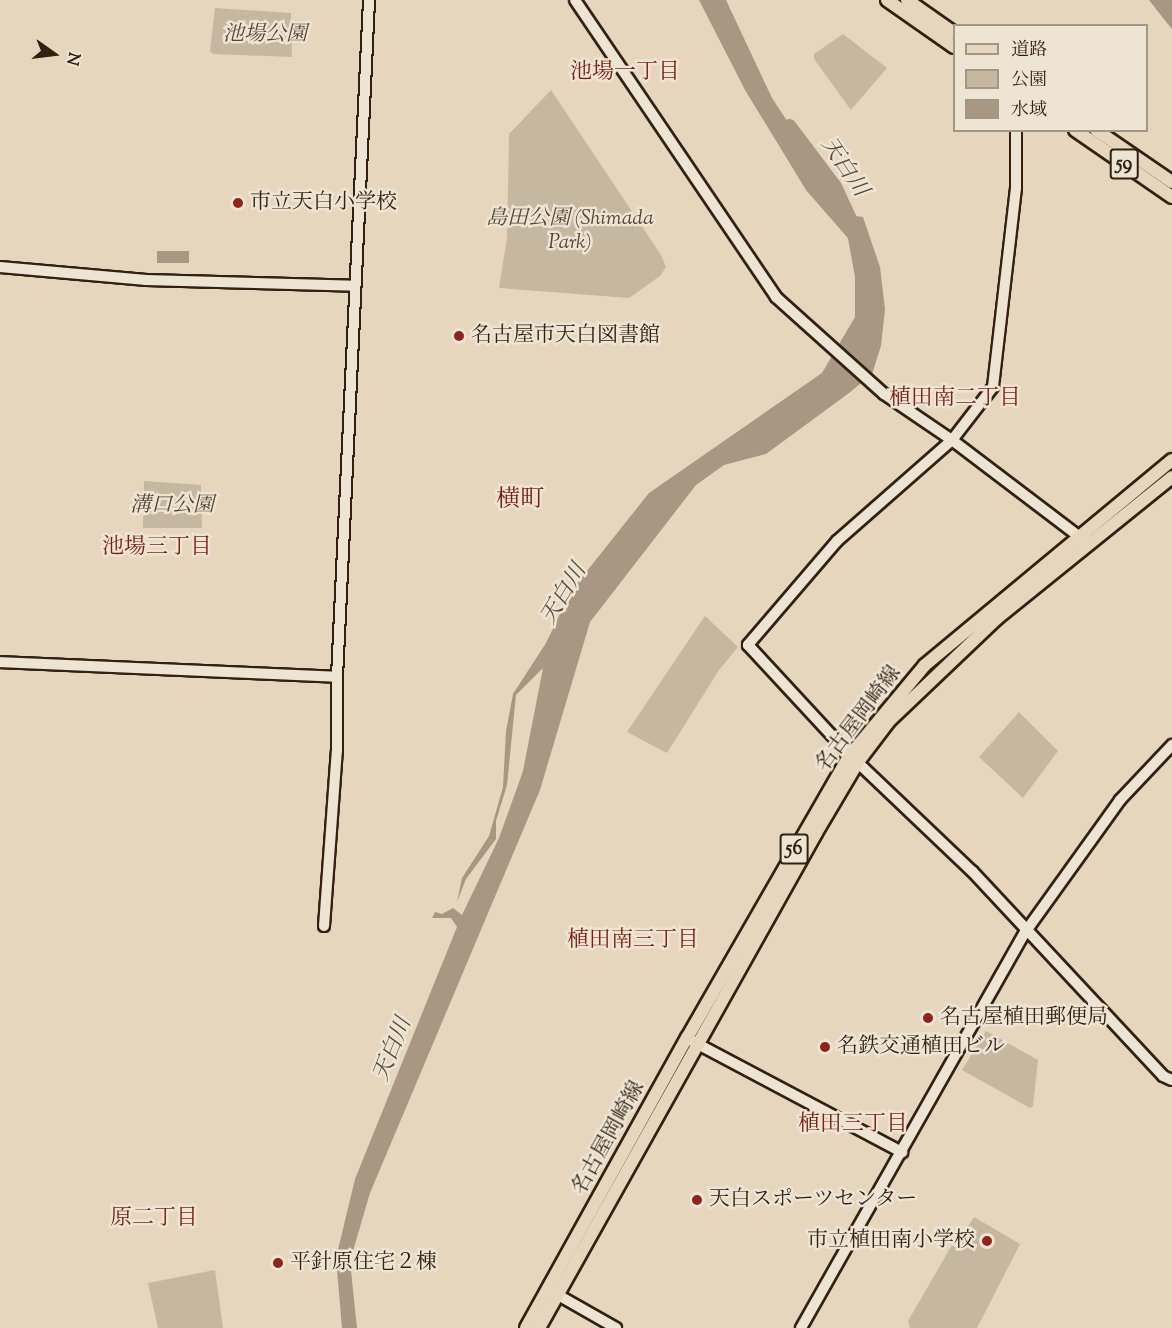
<!DOCTYPE html>
<meta charset="utf-8">
<style>
body{margin:0}
#map{position:relative;width:1172px;height:1328px;overflow:hidden;background:#e5d6bd;font-family:"Sorts Mill Goudy","Noto Serif JP",serif}
div>[style]{position:absolute}
.green>*{inset:0;background:#c6b7a0}
.water>*{inset:0;background:#a89883}
.river>*{height:16px;margin:-8px;padding:0 8px;transform-origin:8px;border-radius:8px;background:#a89883}
.roads{filter:drop-shadow(2px 0 #312113) drop-shadow(-2px 0 #312113) drop-shadow(0 2px #312113) drop-shadow(0 -2px #312113)}
.secondary>*{height:10px;margin:-5px;padding:0 5px;transform-origin:5px;border-radius:5px;background:#eee4d4}
.primary>*{height:12px;margin:-6px;padding:0 6px;transform-origin:6px;border-radius:6px;background:#e5d6bd}
.dots>*{width:16px;height:16px;translate:-50% -50%;box-sizing:border-box;border:3px solid #eee4d4;border-radius:50%}
span{translate:-50% -50%;white-space:nowrap;text-align:center;line-height:1.15;-webkit-text-stroke:5px #eee4d4;paint-order:stroke}
.shield-label span{padding:2px 4px;background:#eee4d4;border:2px solid;border-radius:4px;-webkit-text-stroke-width:0}
.shield-label{font-size:20px;color:#312113;font-weight:700}
.park-label{font-size:21px;color:#564636;font-style:italic}
.poi-label{font-size:21px;color:#312113}
.left{translate:0 -50%;text-align:left}
.right{translate:-100% -50%;text-align:right}
.street-label{font-size:21px;color:#312113}
.neighbourhood-label{font-size:22px;color:#7a1f14}
.water-label{font-size:22px;color:#5b4b3a;font-style:italic}
.quarter-label{font-size:24px;color:#7a1f14}
.legend{position:absolute;left:953px;top:24px;width:195px;height:108px;box-sizing:border-box;background:#eee4d4;border:2px solid #a29687;margin:0;padding:8px 10px;list-style:none;font-size:18px;color:#312113}
.legend li{display:flex;align-items:center;gap:12px;height:30px}
.legend b{width:30px;border:2px solid #a29687}
.north{position:absolute;left:24px;top:24px;width:60px;height:60px;-webkit-text-stroke:4px #eee4d4;paint-order:stroke;rotate:104deg;font-size:16px;font-weight:700;line-height:24px;text-align:center;color:#312113}
.north::after{content:'';display:block;margin:auto;width:21px;height:27px;background:#312113;clip-path:polygon(50% 0,100% 100%,50% 72%,0 100%)}
</style>
<div id="map">
<div class="green">
<i style="clip-path:polygon(215px 8px,291px 13px,292px 57px,213px 54px,210px 51px)"></i>
<i style="clip-path:polygon(843px 34px,887px 68px,851px 110px,814px 59px,814px 54px)"></i>
<i style="clip-path:polygon(551px 90px,661px 255px,666px 267px,660px 276px,629px 298px,499px 288px,507px 238px,509px 134px)"></i>
<i style="clip-path:polygon(144px 481px,201px 485px,202px 528px,143px 528px)"></i>
<i style="clip-path:polygon(705px 616px,738px 647px,719px 670px,667px 753px,627px 732px)"></i>
<i style="clip-path:polygon(1019px 712px,1058px 751px,1023px 798px,979px 757px)"></i>
<i style="clip-path:polygon(986px 1031px,1038px 1060px,1033px 1106px,1030px 1108px,962px 1070px)"></i>
<i style="clip-path:polygon(974px 1217px,1020px 1244px,977px 1328px,910px 1328px,908px 1321px,952px 1245px,955px 1247px)"></i>
<i style="clip-path:polygon(215px 1270px,223px 1328px,158px 1328px,148px 1283px)"></i>
</div>
<div class="water">
<i style="clip-path:polygon(699px 0,726px 0,772px 98px,849px 215px,863px 217px,880px 267px,885px 309px,881px 346px,872px 374px,849px 393px,766px 454px,724px 465px,696px 485px,590px 622px,540px 790px,370px 1193px,350px 1261px,357px 1328px,342px 1328px,336px 1258px,355px 1179px,457px 927px,451px 918px,432px 918px,435px 912px,442px 914px,453px 908px,462px 915px,499px 838px,523px 771px,543px 668px,516px 695px,507px 785px,496px 821px,496px 839px,466px 879px,457px 902px,462px 878px,489px 836px,503px 787px,506px 731px,513px 694px,546px 643px,571px 591px,649px 493px,822px 373px,868px 295px,869px 276px,860px 252px,806px 190px,745px 90px)"></i>
<i style="clip-path:polygon(1149px 0,1172px 0,1172px 29px,1163px 18px)"></i>
<i style="clip-path:polygon(157px 251px,189px 251px,189px 263px,157px 263px)"></i>
</div>
<div class="river">
<i style="left:789px;top:127px;width:75px;rotate:53.1deg"></i>
<i style="left:834px;top:187px;width:50px;rotate:65deg"></i>
<i style="left:855px;top:232px;width:45px;rotate:79.7deg"></i>
<i style="left:863px;top:276px;width:47px;rotate:90deg"></i>
</div>
<div class="roads">
<div class="secondary">
<i style="left:575px;top:0;width:359px;rotate:55.9deg"></i>
<i style="left:776px;top:297px;width:145px;rotate:41.9deg"></i>
<i style="left:884px;top:394px;width:82px;rotate:34.1deg"></i>
<i style="left:952px;top:440px;width:167px;rotate:37.2deg"></i>
<i style="left:1016px;top:130px;width:58px;rotate:90deg"></i>
<i style="left:1016px;top:188px;width:200px;rotate:96.6deg"></i>
<i style="left:993px;top:387px;width:67px;rotate:127.7deg"></i>
<i style="left:952px;top:440px;width:153px;rotate:138.7deg"></i>
<i style="left:837px;top:541px;width:137px;rotate:130.6deg"></i>
<i style="left:748px;top:645px;width:150px;rotate:47.2deg"></i>
<i style="left:850px;top:755px;width:168px;rotate:43.6deg"></i>
<i style="left:972px;top:871px;width:280px;rotate:47deg"></i>
<i style="left:1163px;top:1076px;width:10px;rotate:24deg"></i>
<i style="left:0;top:267px;width:147px;rotate:5.1deg"></i>
<i style="left:146px;top:280px;width:209px;rotate:1.6deg"></i>
<i style="left:0;top:662px;width:337px;rotate:2.5deg"></i>
<i style="left:337px;top:677px;width:678px;rotate:-87.29deg"></i>
<i style="left:324px;top:926px;width:175px;rotate:-85.8deg"></i>
<i style="left:337px;top:751px;width:74px;rotate:-90deg"></i>
<i style="left:692px;top:1041px;width:238px;rotate:27.9deg"></i>
<i style="left:551px;top:1291px;width:75px;rotate:29.6deg"></i>
<i style="left:801px;top:1328px;width:456px;rotate:-60.5deg"></i>
<i style="left:1026px;top:931px;width:161px;rotate:-54.3deg"></i>
<i style="left:1120px;top:800px;width:76px;rotate:-46.6deg"></i>
</div>
<div class="primary">
<i style="left:887px;top:0;width:82px;rotate:35deg"></i>
<i style="left:907px;top:0;width:57px;rotate:35.1deg"></i>
<i style="left:1075px;top:130px;width:118px;rotate:34.6deg"></i>
<i style="left:1096px;top:130px;width:92px;rotate:34.4deg"></i>
<i style="left:526px;top:1328px;width:332px;rotate:-61deg"></i>
<i style="left:687px;top:1038px;width:327px;rotate:-60.1deg"></i>
<i style="left:850px;top:755px;width:117px;rotate:-50.2deg"></i>
<i style="left:925px;top:665px;width:321px;rotate:-39.7deg"></i>
<i style="left:539px;top:1328px;width:567px;rotate:-60.77deg"></i>
<i style="left:816px;top:833px;width:82px;rotate:-59.4deg"></i>
<i style="left:858px;top:762px;width:51px;rotate:-52.9deg"></i>
<i style="left:889px;top:721px;width:148px;rotate:-43.6deg"></i>
<i style="left:996px;top:619px;width:226px;rotate:-38.9deg"></i>
</div>
</div>
<div class="dots">
<i style="left:238px;top:203px;background:#8f2418"></i>
<i style="left:459px;top:336px;background:#8f2418"></i>
<i style="left:928px;top:1018px;background:#8f2418"></i>
<i style="left:825px;top:1047px;background:#8f2418"></i>
<i style="left:697px;top:1200px;background:#8f2418"></i>
<i style="left:987px;top:1241px;background:#8f2418"></i>
<i style="left:278px;top:1263px;background:#8f2418"></i>
</div>
<div class="shield-label">
<span style="left:1124px;top:164px">59</span>
<span style="left:794px;top:849px">56</span>
</div>
<div class="park-label">
<span style="left:265px;top:35px">池場公園</span>
<span style="left:570px;top:231px">島田公園 (Shimada<br>Park)</span>
<span style="left:172px;top:506px">溝口公園</span>
</div>
<div class="poi-label">
<span class="left" style="left:250px;top:203px">市立天白小学校</span>
<span class="left" style="left:471px;top:336px">名古屋市天白図書館</span>
<span class="left" style="left:940px;top:1018px">名古屋植田郵便局</span>
<span class="left" style="left:837px;top:1047px">名鉄交通植田ビル</span>
<span class="left" style="left:709px;top:1200px">天白スポーツセンター</span>
<span class="right" style="left:975px;top:1241px">市立植田南小学校</span>
<span class="left" style="left:290px;top:1263px">平針原住宅２棟</span>
</div>
<div class="street-label">
<span style="left:859px;top:719px;rotate:-53deg">名古屋岡崎線</span>
<span style="left:609px;top:1138px;rotate:-61deg">名古屋岡崎線</span>
</div>
<div class="neighbourhood-label">
<span style="left:625px;top:74px">池場一丁目</span>
<span style="left:955px;top:400px">植田南二丁目</span>
<span style="left:157px;top:549px">池場三丁目</span>
<span style="left:633px;top:942px">植田南三丁目</span>
<span style="left:853px;top:1126px">植田三丁目</span>
<span style="left:154px;top:1220px">原二丁目</span>
</div>
<div class="water-label">
<span style="left:843px;top:168px;rotate:56deg">天白川</span>
<span style="left:565px;top:595px;rotate:-59deg">天白川</span>
<span style="left:394px;top:1050px;rotate:-68deg">天白川</span>
</div>
<div class="quarter-label">
<span style="left:520px;top:501px">横町</span>
</div>
<ul class="legend">
<li><b style="height:8px;background:#e5d6bd"></b>道路</li>
<li><b style="height:16px;background:#c6b7a0"></b>公園</li>
<li><b style="height:16px;background:#a89883"></b>水域</li>
</ul>
<div class="north">N</div>
</div>
